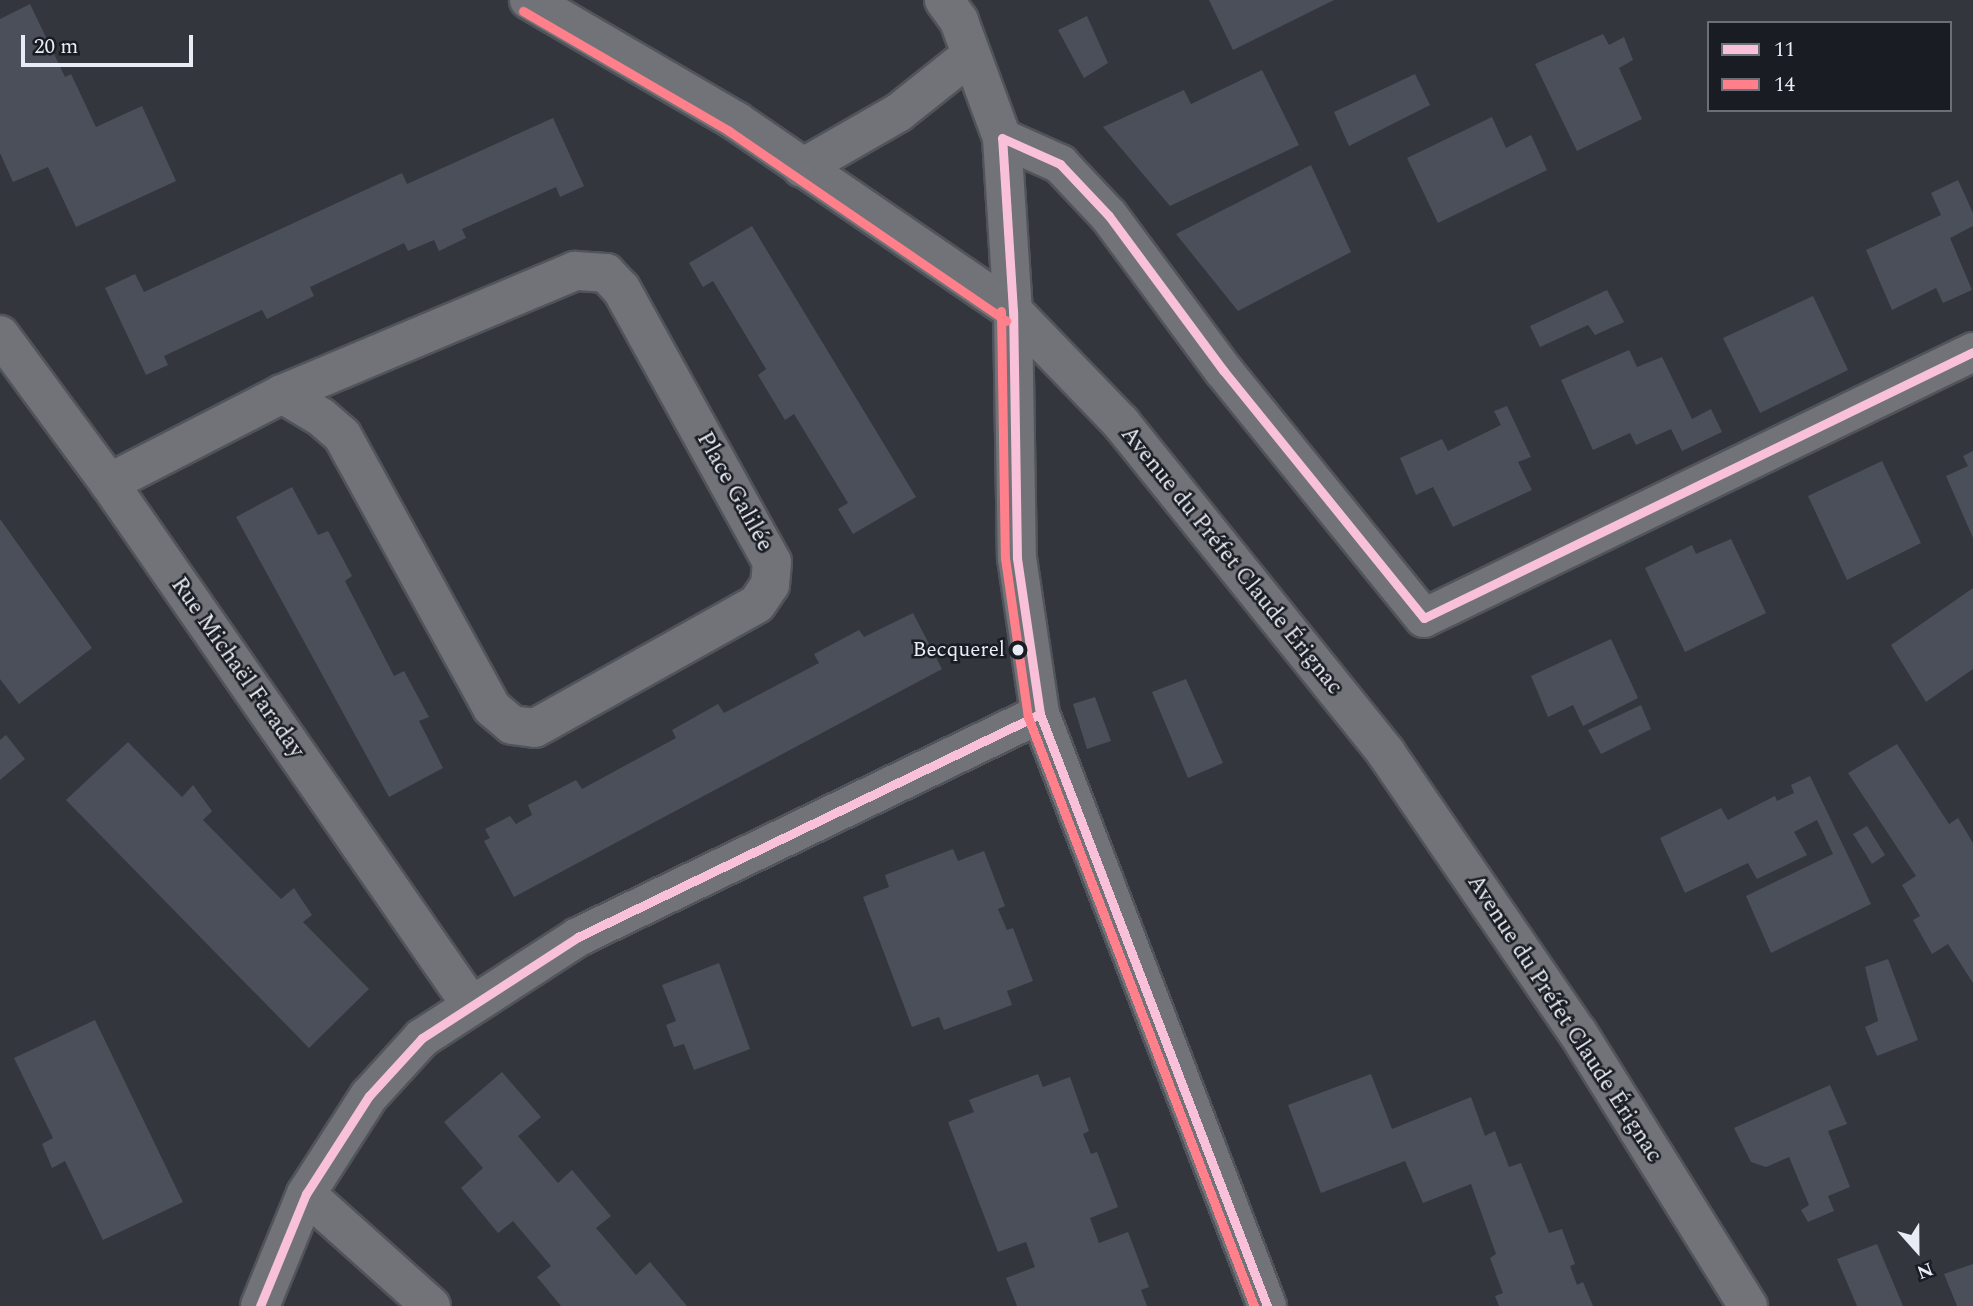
<!DOCTYPE html>
<meta charset="utf-8">
<style>
body{margin:0}
#map{position:relative;width:1973px;height:1306px;overflow:hidden;background:#33363d;font-family:Spectral,serif}
div>[style]{position:absolute}
.building>*{inset:0;background:#4a4f5a}
.roads{filter:drop-shadow(2px 0 #51545a) drop-shadow(-2px 0 #51545a) drop-shadow(0 2px #51545a) drop-shadow(0 -2px #51545a)}
.minor>*{height:38px;margin:-19px;padding:0 19px;transform-origin:19px;border-radius:19px;background:#717378}
.tertiary>*{height:38px;margin:-19px;padding:0 19px;transform-origin:19px;border-radius:19px;background:#717378}
.bus-1>*{height:9px;margin:-4.5px;padding:0 4.5px;transform-origin:4.5px;border-radius:4.5px;background:#f8c1d9}
.bus-2>*{height:9px;margin:-4.5px;padding:0 4.5px;transform-origin:4.5px;border-radius:4.5px;background:#ff808b}
.dots>*{width:19px;height:19px;translate:-50% -50%;box-sizing:border-box;border:4px solid #191c22;border-radius:50%}
span{translate:-50% -50%;white-space:nowrap;text-align:center;line-height:1.15;-webkit-text-stroke:5px #191c22;paint-order:stroke}
.bus-label{font-size:21px;color:#e8ecf4}
.right{translate:-100% -50%;text-align:right}
.street-label{font-size:23px;color:#e8ecf4}
.legend{position:absolute;left:1707px;top:21px;width:245px;height:91px;box-sizing:border-box;background:#191c22;border:2px solid #6c6f76;margin:0;padding:9px 12px;list-style:none;font-size:21px;color:#e8ecf4}
.legend li{display:flex;align-items:center;gap:14px;height:35px}
.legend b{width:35px;border:2px solid #6c6f76}
.north{position:absolute;left:1882px;top:1215px;width:70px;height:70px;-webkit-text-stroke:5px #191c22;paint-order:stroke;rotate:159deg;font-size:19px;font-weight:700;line-height:28px;text-align:center;color:#e8ecf4}
.north::after{content:'';display:block;margin:auto;width:24px;height:32px;background:#e8ecf4;clip-path:polygon(50% 0,100% 100%,50% 72%,0 100%)}
.scale{position:absolute;left:21px;top:35px;width:172px;height:32px;box-sizing:border-box;border:4px solid #e8ecf4;border-top:0;padding-left:9px;font-size:21px;line-height:24px;white-space:nowrap;color:#e8ecf4;-webkit-text-stroke:5px #191c22;paint-order:stroke}
</style>
<div id="map">
<div class="building">
<i style="clip-path:polygon(1209px 0,1334px 0,1233px 50px)"></i>
<i style="clip-path:polygon(30px 4px,65px 77px,71px 74px,96px 127px,142px 106px,176px 181px,76px 227px,48px 167px,13px 182px,0 153px,0 19px)"></i>
<i style="clip-path:polygon(1087px 16px,1108px 63px,1084px 78px,1058px 30px)"></i>
<i style="clip-path:polygon(1603px 34px,1609px 45px,1624px 37px,1633px 60px,1619px 68px,1642px 119px,1577px 151px,1535px 64px)"></i>
<i style="clip-path:polygon(1262px 70px,1299px 145px,1170px 206px,1103px 127px,1184px 90px,1191px 104px)"></i>
<i style="clip-path:polygon(1415px 74px,1430px 105px,1349px 146px,1334px 112px)"></i>
<i style="clip-path:polygon(1492px 117px,1506px 148px,1531px 135px,1547px 170px,1438px 223px,1407px 158px)"></i>
<i style="clip-path:polygon(553px 118px,584px 186px,560px 197px,556px 187px,462px 229px,466px 238px,439px 251px,434px 240px,408px 251px,404px 243px,310px 287px,314px 296px,267px 319px,262px 310px,164px 356px,168px 365px,146px 375px,105px 288px,135px 274px,144px 292px,402px 173px,407px 184px)"></i>
<i style="clip-path:polygon(1311px 165px,1351px 252px,1238px 311px,1176px 234px)"></i>
<i style="clip-path:polygon(1958px 180px,1973px 213px,1973px 226px,1950px 238px,1972px 290px,1943px 303px,1936px 288px,1892px 310px,1866px 250px,1941px 215px,1931px 193px)"></i>
<i style="clip-path:polygon(752px 226px,916px 497px,853px 534px,838px 509px,848px 503px,794px 414px,785px 420px,758px 375px,766px 369px,713px 281px,703px 287px,689px 263px)"></i>
<i style="clip-path:polygon(1607px 290px,1624px 322px,1595px 335px,1588px 325px,1540px 347px,1530px 326px)"></i>
<i style="clip-path:polygon(1813px 296px,1848px 370px,1760px 413px,1723px 338px)"></i>
<i style="clip-path:polygon(1629px 350px,1637px 367px,1662px 357px,1692px 419px,1711px 409px,1722px 432px,1682px 451px,1671px 429px,1636px 445px,1630px 433px,1593px 450px,1561px 380px)"></i>
<i style="clip-path:polygon(1507px 406px,1531px 457px,1518px 462px,1532px 490px,1453px 527px,1433px 487px,1416px 495px,1400px 458px,1442px 439px,1448px 451px,1501px 425px,1494px 411px)"></i>
<i style="clip-path:polygon(1973px 451px,1973px 538px,1946px 476px,1968px 466px,1963px 456px)"></i>
<i style="clip-path:polygon(1882px 461px,1921px 543px,1847px 580px,1808px 496px)"></i>
<i style="clip-path:polygon(292px 487px,318px 535px,328px 531px,352px 576px,345px 581px,394px 676px,404px 671px,429px 717px,419px 721px,443px 768px,389px 797px,236px 517px)"></i>
<i style="clip-path:polygon(0 519px,92px 648px,19px 704px,0 679px)"></i>
<i style="clip-path:polygon(1731px 539px,1766px 613px,1685px 652px,1645px 568px,1692px 545px,1696px 554px)"></i>
<i style="clip-path:polygon(1973px 588px,1973px 669px,1926px 702px,1891px 645px)"></i>
<i style="clip-path:polygon(913px 613px,942px 669px,514px 897px,484px 841px,490px 838px,485px 829px,510px 816px,516px 824px,532px 815px,528px 805px,576px 780px,582px 789px,676px 738px,672px 730px,718px 704px,724px 713px,819px 663px,814px 654px,859px 630px,864px 637px)"></i>
<i style="clip-path:polygon(1611px 639px,1638px 698px,1583px 726px,1573px 705px,1548px 717px,1531px 676px)"></i>
<i style="clip-path:polygon(1186px 679px,1223px 763px,1188px 778px,1152px 692px)"></i>
<i style="clip-path:polygon(1095px 697px,1111px 741px,1087px 749px,1073px 704px)"></i>
<i style="clip-path:polygon(1641px 705px,1651px 729px,1601px 754px,1588px 730px)"></i>
<i style="clip-path:polygon(6px 735px,25px 759px,0 780px,0 740px)"></i>
<i style="clip-path:polygon(128px 742px,182px 797px,193px 785px,212px 811px,203px 820px,281px 899px,294px 888px,312px 915px,303px 922px,369px 989px,309px 1048px,66px 800px)"></i>
<i style="clip-path:polygon(1897px 744px,1949px 824px,1958px 818px,1973px 843px,1973px 983px,1948px 944px,1932px 954px,1913px 920px,1920px 916px,1902px 885px,1916px 876px,1848px 773px)"></i>
<i style="clip-path:polygon(1810px 776px,1871px 904px,1771px 953px,1746px 896px,1833px 854px,1817px 820px,1794px 832px,1807px 855px,1757px 879px,1748px 863px,1685px 893px,1660px 838px,1721px 808px,1728px 820px,1775px 796px,1777px 801px,1794px 793px,1791px 785px)"></i>
<i style="clip-path:polygon(1867px 826px,1885px 855px,1872px 864px,1853px 834px)"></i>
<i style="clip-path:polygon(953px 849px,958px 861px,984px 851px,1005px 906px,998px 909px,1007px 930px,1013px 928px,1033px 981px,1007px 991px,1012px 1005px,944px 1030px,939px 1017px,912px 1027px,863px 897px,889px 887px,885px 875px)"></i>
<i style="clip-path:polygon(1888px 959px,1918px 1040px,1877px 1056px,1865px 1027px,1878px 1021px,1865px 967px)"></i>
<i style="clip-path:polygon(719px 963px,750px 1049px,694px 1070px,684px 1044px,674px 1047px,666px 1025px,676px 1021px,662px 985px)"></i>
<i style="clip-path:polygon(95px 1020px,183px 1202px,103px 1240px,65px 1161px,52px 1168px,42px 1144px,53px 1138px,14px 1058px)"></i>
<i style="clip-path:polygon(502px 1072px,541px 1117px,518px 1136px,558px 1183px,572px 1170px,611px 1216px,596px 1228px,636px 1275px,650px 1262px,687px 1306px,561px 1306px,537px 1277px,551px 1266px,513px 1221px,498px 1233px,461px 1188px,483px 1168px,444px 1122px)"></i>
<i style="clip-path:polygon(1038px 1074px,1043px 1087px,1070px 1077px,1089px 1131px,1083px 1134px,1091px 1154px,1097px 1152px,1118px 1207px,1090px 1218px,1099px 1243px,1128px 1232px,1149px 1287px,1141px 1290px,1147px 1306px,1017px 1306px,1006px 1278px,1035px 1267px,1026px 1242px,998px 1252px,948px 1122px,974px 1112px,969px 1100px)"></i>
<i style="clip-path:polygon(1371px 1074px,1392px 1129px,1471px 1097px,1485px 1136px,1495px 1131px,1509px 1167px,1521px 1163px,1549px 1233px,1562px 1229px,1575px 1264px,1570px 1266px,1577px 1285px,1583px 1282px,1593px 1306px,1499px 1306px,1495px 1296px,1503px 1293px,1490px 1258px,1496px 1254px,1471px 1184px,1423px 1203px,1405px 1161px,1321px 1193px,1288px 1105px)"></i>
<i style="clip-path:polygon(1830px 1085px,1847px 1124px,1828px 1131px,1850px 1187px,1828px 1196px,1834px 1211px,1808px 1222px,1801px 1210px,1809px 1205px,1789px 1157px,1766px 1167px,1751px 1162px,1734px 1128px)"></i>
<i style="clip-path:polygon(1877px 1244px,1903px 1306px,1857px 1306px,1837px 1259px)"></i>
<i style="clip-path:polygon(1973px 1264px,1973px 1306px,1957px 1306px,1944px 1274px)"></i>
</div>
<div class="roads">
<div class="minor">
<i style="left:1002px;top:138px;width:64px;rotate:24.1deg"></i>
<i style="left:1060px;top:164px;width:71px;rotate:46.7deg"></i>
<i style="left:1109px;top:216px;width:192px;rotate:53.5deg"></i>
<i style="left:1223px;top:370px;width:319px;rotate:51deg"></i>
<i style="left:1424px;top:618px;width:610px;rotate:-25.85deg"></i>
<i style="left:1013px;top:311px;width:247px;rotate:89.1deg"></i>
<i style="left:1017px;top:558px;width:158px;rotate:81.6deg"></i>
<i style="left:1040px;top:714px;width:634px;rotate:69.02deg"></i>
<i style="left:0;top:335px;width:184px;rotate:53.6deg"></i>
<i style="left:109px;top:483px;width:635px;rotate:55.26deg"></i>
<i style="left:109px;top:483px;width:195px;rotate:-27.2deg"></i>
<i style="left:282px;top:394px;width:45px;rotate:30.5deg"></i>
<i style="left:321px;top:417px;width:28px;rotate:41deg"></i>
<i style="left:342px;top:435px;width:311px;rotate:61.2deg"></i>
<i style="left:492px;top:708px;width:26px;rotate:40deg"></i>
<i style="left:512px;top:725px;width:23px;rotate:7deg"></i>
<i style="left:535px;top:728px;width:254px;rotate:-29.2deg"></i>
<i style="left:757px;top:604px;width:23px;rotate:-56deg"></i>
<i style="left:770px;top:585px;width:23px;rotate:-85deg"></i>
<i style="left:772px;top:562px;width:312px;rotate:-118.9deg"></i>
<i style="left:621px;top:289px;width:22px;rotate:-133deg"></i>
<i style="left:606px;top:273px;width:31px;rotate:-176deg"></i>
<i style="left:575px;top:271px;width:318px;rotate:157.2deg"></i>
<i style="left:306px;top:1194px;width:168px;rotate:41.9deg"></i>
<i style="left:260px;top:1306px;width:121px;rotate:-67.7deg"></i>
<i style="left:306px;top:1194px;width:117px;rotate:-57.3deg"></i>
<i style="left:369px;top:1096px;width:79px;rotate:-47.6deg"></i>
<i style="left:422px;top:1038px;width:186px;rotate:-32.9deg"></i>
<i style="left:578px;top:937px;width:513px;rotate:-25.77deg"></i>
</div>
<div class="tertiary">
<i style="left:529px;top:0;width:240px;rotate:30.3deg"></i>
<i style="left:736px;top:121px;width:336px;rotate:34.4deg"></i>
<i style="left:1013px;top:311px;width:156px;rotate:46deg"></i>
<i style="left:1121px;top:423px;width:423px;rotate:51.2deg"></i>
<i style="left:1386px;top:753px;width:340px;rotate:55.6deg"></i>
<i style="left:1578px;top:1033px;width:322px;rotate:58.1deg"></i>
<i style="left:944px;top:0;width:26px;rotate:54deg"></i>
<i style="left:959px;top:21px;width:125px;rotate:69.8deg"></i>
<i style="left:1002px;top:138px;width:173px;rotate:86.4deg"></i>
<i style="left:802px;top:168px;width:111px;rotate:-29.8deg"></i>
<i style="left:898px;top:113px;width:93px;rotate:-38.5deg"></i>
</div>
</div>
<div class="bus-1">
<i style="left:260px;top:1306px;width:121px;rotate:-67.7deg"></i>
<i style="left:306px;top:1194px;width:117px;rotate:-57.3deg"></i>
<i style="left:369px;top:1096px;width:79px;rotate:-47.6deg"></i>
<i style="left:422px;top:1038px;width:186px;rotate:-32.9deg"></i>
<i style="left:578px;top:937px;width:513px;rotate:-25.77deg"></i>
<i style="left:1267px;top:1306px;width:634px;rotate:-110.98deg"></i>
<i style="left:1040px;top:714px;width:158px;rotate:-98.4deg"></i>
<i style="left:1017px;top:558px;width:247px;rotate:-90.9deg"></i>
<i style="left:1013px;top:311px;width:173px;rotate:-93.6deg"></i>
<i style="left:1002px;top:138px;width:64px;rotate:24.1deg"></i>
<i style="left:1060px;top:164px;width:71px;rotate:46.7deg"></i>
<i style="left:1109px;top:216px;width:192px;rotate:53.5deg"></i>
<i style="left:1223px;top:370px;width:319px;rotate:51deg"></i>
<i style="left:1424px;top:618px;width:610px;rotate:-25.85deg"></i>
</div>
<div class="bus-2">
<i style="left:523px;top:11px;width:238px;rotate:30.2deg"></i>
<i style="left:729px;top:131px;width:336px;rotate:34.4deg"></i>
<i style="left:1001px;top:311px;width:247px;rotate:89.1deg"></i>
<i style="left:1005px;top:558px;width:161px;rotate:81.8deg"></i>
<i style="left:1028px;top:717px;width:631px;rotate:69.01deg"></i>
</div>
<div class="dots">
<i style="left:1018px;top:650px;background:#e8ecf4"></i>
</div>
<div class="bus-label">
<span class="right" style="left:1005px;top:650px">Becquerel</span>
</div>
<div class="street-label">
<span style="left:734px;top:492px;rotate:61deg">Place Galilée</span>
<span style="left:1231px;top:561px;rotate:51deg">Avenue du Préfet Claude Érignac</span>
<span style="left:237px;top:668px;rotate:55deg">Rue Michaël Faraday</span>
<span style="left:1564px;top:1019px;rotate:57deg">Avenue du Préfet Claude Érignac</span>
</div>
<ul class="legend">
<li><b style="height:9px;background:#f8c1d9"></b>11</li>
<li><b style="height:9px;background:#ff808b"></b>14</li>
</ul>
<div class="north">N</div>
<div class="scale">20 m</div>
</div>
